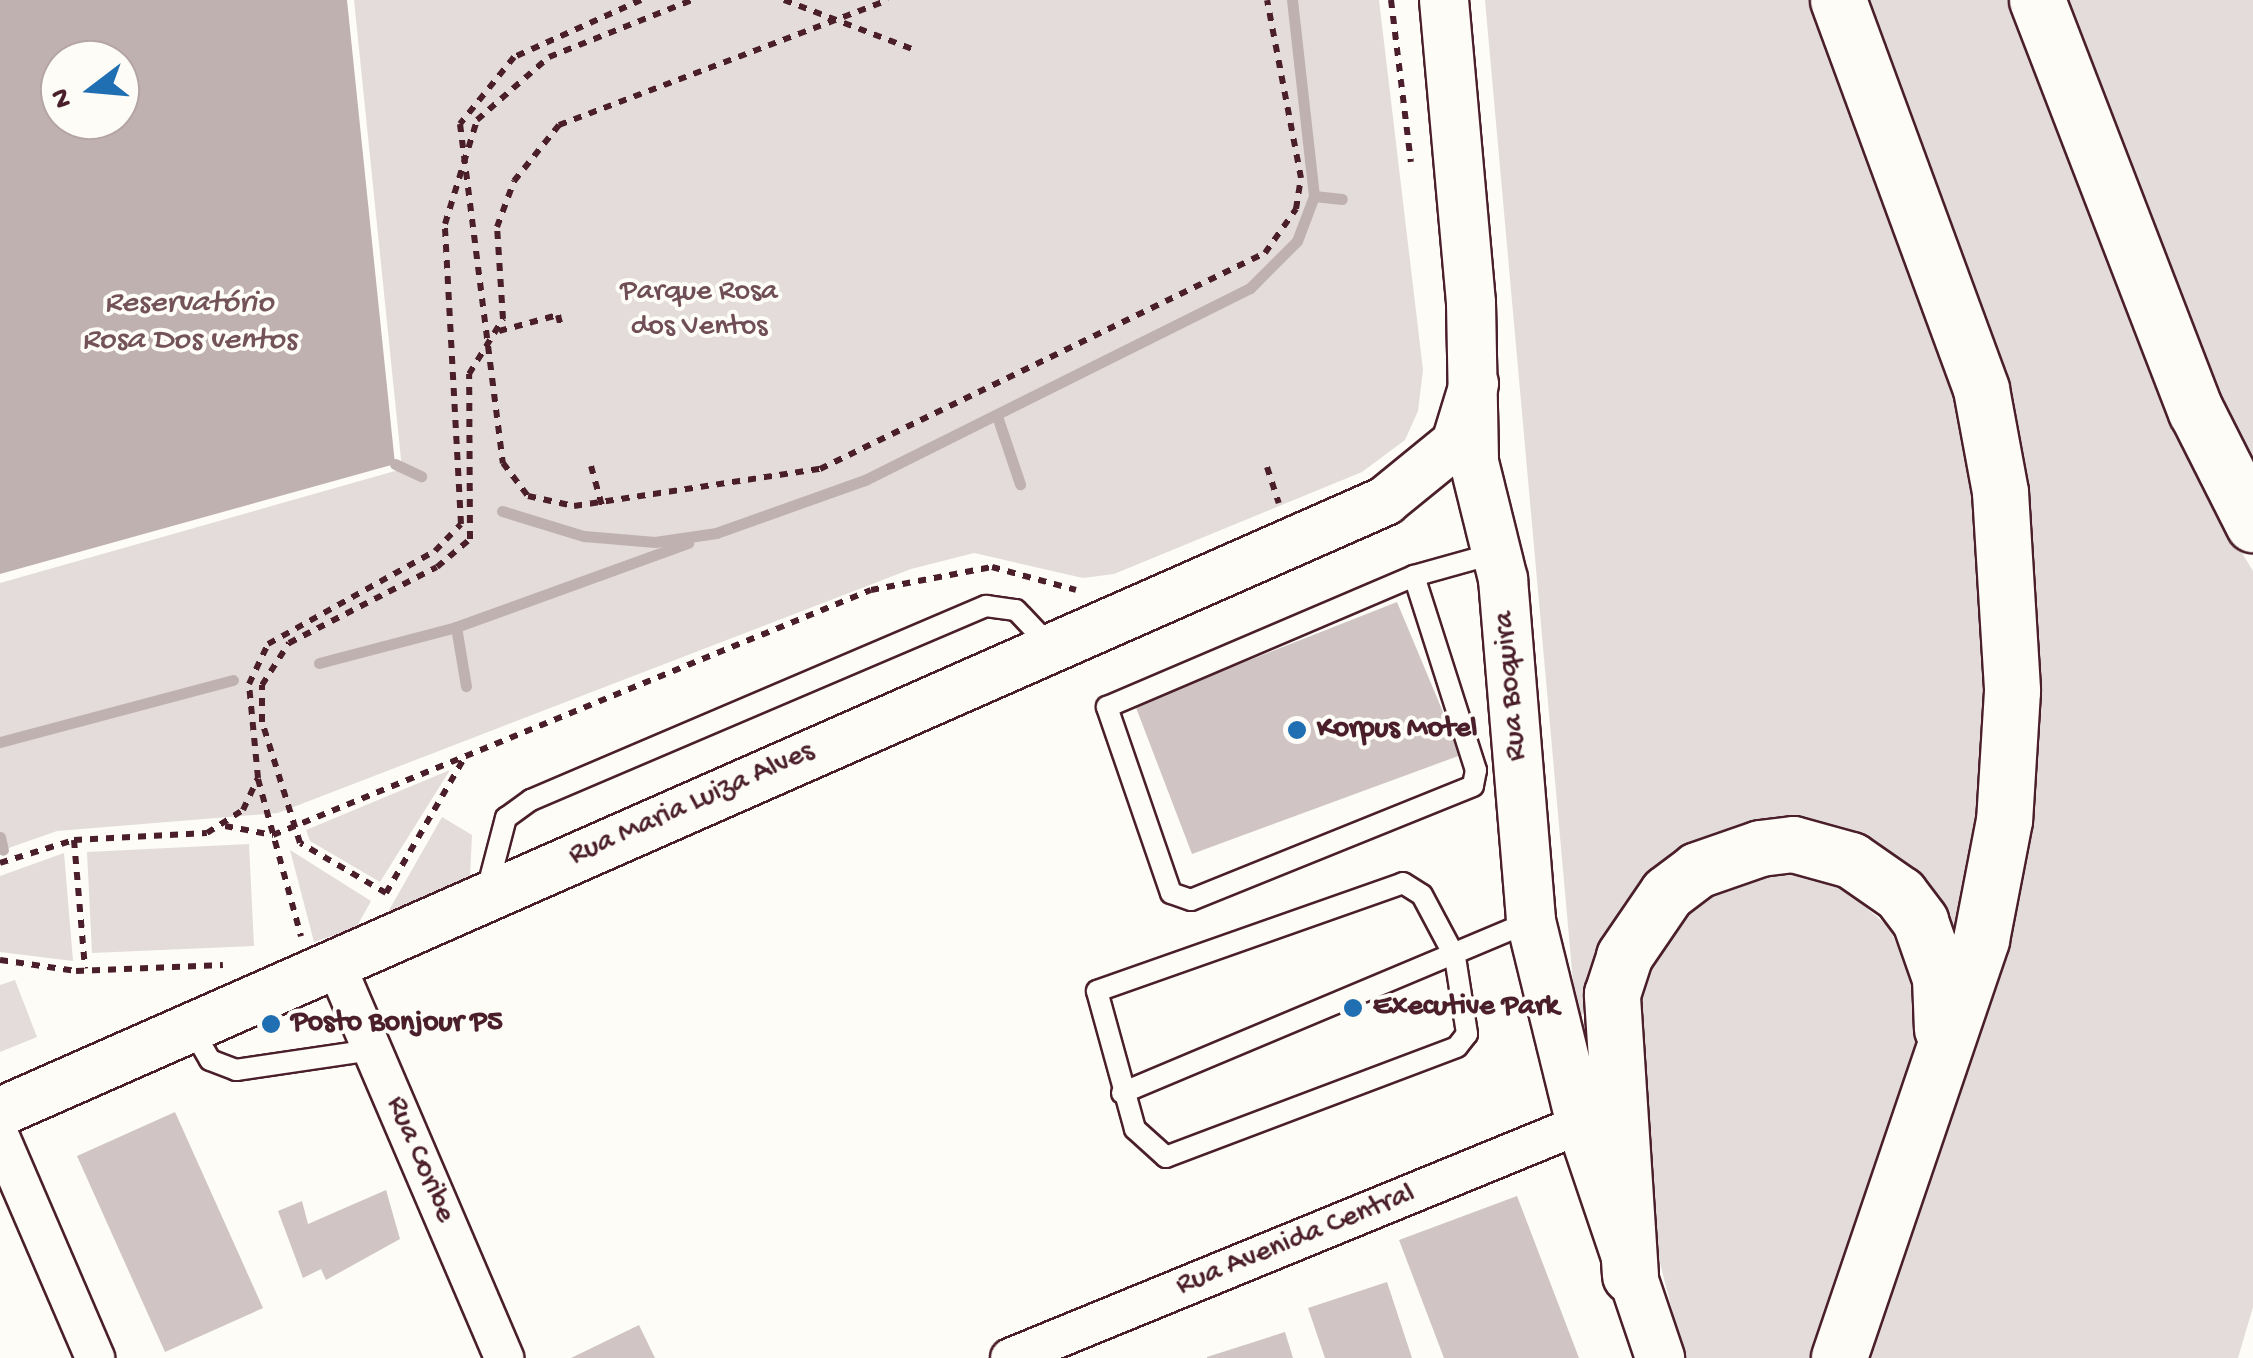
<!DOCTYPE html>
<meta charset="utf-8">
<style>
body{margin:0}
#map{position:relative;width:2253px;height:1358px;overflow:hidden;background:#fdfcf7;font-family:"Gochi Hand",sans-serif}
div>[style]{position:absolute}
.green>*{inset:0;background:#e3dcda}
.water>*{inset:0;background:#c0b1b1}
.stream>*{height:11px;margin:-5.5px;padding:0 5.5px;transform-origin:5.5px;border-radius:5.5px;background:#c0b1b1}
.building>*{inset:0;background:#d0c5c4}
.path>*{height:6px;margin-top:-3px;transform-origin:0;background:repeating-linear-gradient(90deg,#4a1f2b 0 8px,transparent 0 16px)}
.roads{filter:drop-shadow(2px 0 #4a1f2b) drop-shadow(-2px 0 #4a1f2b) drop-shadow(0 2px #4a1f2b) drop-shadow(0 -2px #4a1f2b)}
.service>*{height:20px;margin:-10px;padding:0 10px;transform-origin:10px;border-radius:10px;background:#fdfcf7}
.minor>*{height:38px;margin:-19px;padding:0 19px;transform-origin:19px;border-radius:19px;background:#fdfcf7}
.tertiary>*{height:48px;margin:-24px;padding:0 24px;transform-origin:24px;border-radius:24px;background:#fdfcf7}
.trunk>*{height:55px;margin:-27.5px;padding:0 27.5px;transform-origin:27.5px;border-radius:27.5px;background:#fdfcf7}
.dots>*{width:28px;height:28px;translate:-50% -50%;box-sizing:border-box;border:5px solid #fdfcf7;border-radius:50%}
span{translate:-50% -50%;white-space:nowrap;text-align:center;line-height:1.15;-webkit-text-stroke:8px #fdfcf7;paint-order:stroke}
.park-label{font-size:30px;color:#704e57}
.street-label{font-size:30px;color:#4a1f2b}
.poi-label{font-size:30px;color:#4a1f2b;font-weight:700}
.left{translate:0 -50%;text-align:left}
.water-label{font-size:32px;color:#73525a;font-style:italic}
.north{position:absolute;left:40px;top:40px;width:100px;height:100px;box-sizing:border-box;background:#fdfcf7;border:2px solid #b5a4a5;border-radius:50%;rotate:254deg;font-size:28px;font-weight:700;line-height:40px;text-align:center;color:#4a1f2b}
.north::after{content:'';display:block;margin:auto;width:35px;height:45px;background:#1f6fb2;clip-path:polygon(50% 0,100% 100%,50% 72%,0 100%)}
</style>
<div id="map">
<div class="green">
<i style="clip-path:polygon(354px 0,1379px 0,1423px 370px,1418px 411px,1405px 440px,1362px 472px,1114px 574px,1083px 578px,974px 553px,911px 569px,278px 813px,57px 831px,0 851px,0 583px,402px 469px)"></i>
<i style="clip-path:polygon(1485px 0,1818px 0,1941px 341px,1971px 470px,1990px 723px,1958px 935px,1736px 834px,1594px 1014px,1576px 1015px)"></i>
<i style="clip-path:polygon(1860px 0,2015px 0,2222px 520px,2253px 571px,2253px 1307px,2238px 1358px,1859px 1358px,2031px 706px)"></i>
<i style="clip-path:polygon(2065px 0,2253px 0,2253px 471px,2223px 416px)"></i>
<i style="clip-path:polygon(450px 770px,380px 882px,310px 841px,306px 830px)"></i>
<i style="clip-path:polygon(442px 817px,472px 835px,470px 877px,388px 912px)"></i>
<i style="clip-path:polygon(249px 844px,254px 946px,92px 953px,87px 852px)"></i>
<i style="clip-path:polygon(290px 850px,371px 901px,356px 928px,314px 942px)"></i>
<i style="clip-path:polygon(64px 853px,73px 961px,0 952px,0 876px)"></i>
<i style="clip-path:polygon(1767px 869px,1839px 885px,1889px 927px,1917px 991px,1914px 1070px,1812px 1358px,1684px 1358px,1631px 1147px,1636px 993px,1660px 941px,1697px 901px)"></i>
<i style="clip-path:polygon(15px 980px,37px 1037px,0 1052px,0 985px)"></i>
</div>
<div class="water">
<i style="clip-path:polygon(evenodd,0 0,347px 0,395px 464px,0 574px,0 0,60px 60px,120px 60px,120px 120px,60px 120px,60px 60px)"></i>
</div>
<div class="stream">
<i style="left:1314px;top:196px;width:28px;rotate:6deg"></i>
<i style="left:997px;top:416px;width:72px;rotate:71.3deg"></i>
<i style="left:395px;top:464px;width:29px;rotate:25deg"></i>
<i style="left:502px;top:511px;width:86px;rotate:17deg"></i>
<i style="left:584px;top:536px;width:71px;rotate:4.8deg"></i>
<i style="left:655px;top:542px;width:62px;rotate:-8.4deg"></i>
<i style="left:716px;top:533px;width:158px;rotate:-19.6deg"></i>
<i style="left:865px;top:480px;width:430px;rotate:-26.5deg"></i>
<i style="left:1250px;top:288px;width:66px;rotate:-45deg"></i>
<i style="left:1297px;top:241px;width:48px;rotate:-69.3deg"></i>
<i style="left:1314px;top:196px;width:197px;rotate:-96.4deg"></i>
<i style="left:456px;top:627px;width:60px;rotate:80.4deg"></i>
<i style="left:319px;top:663px;width:142px;rotate:-14.7deg"></i>
<i style="left:456px;top:627px;width:247px;rotate:-19.9deg"></i>
<i style="left:0;top:742px;width:241px;rotate:-14.9deg"></i>
<i style="left:0;top:837px;width:13px;rotate:77deg"></i>
</div>
<div class="building">
<i style="clip-path:polygon(1397px 602px,1461px 755px,1192px 854px,1135px 705px)"></i>
<i style="clip-path:polygon(175px 1112px,263px 1308px,165px 1352px,77px 1156px)"></i>
<i style="clip-path:polygon(386px 1190px,400px 1239px,326px 1280px,321px 1269px,303px 1278px,278px 1211px,302px 1201px,308px 1224px)"></i>
<i style="clip-path:polygon(1517px 1196px,1579px 1358px,1444px 1358px,1399px 1240px)"></i>
<i style="clip-path:polygon(1387px 1282px,1412px 1358px,1325px 1358px,1308px 1308px)"></i>
<i style="clip-path:polygon(639px 1325px,655px 1358px,571px 1358px)"></i>
<i style="clip-path:polygon(1285px 1332px,1293px 1358px,1207px 1358px,1207px 1357px)"></i>
</div>
<div class="path">
<i style="left:641px;top:0;width:139px;rotate:155.8deg"></i>
<i style="left:514px;top:57px;width:86px;rotate:128.9deg"></i>
<i style="left:460px;top:124px;width:342px;rotate:82.8deg"></i>
<i style="left:503px;top:463px;width:41px;rotate:52.9deg"></i>
<i style="left:528px;top:496px;width:47px;rotate:12.3deg"></i>
<i style="left:574px;top:506px;width:249px;rotate:-8.6deg"></i>
<i style="left:820px;top:469px;width:495px;rotate:-25.9deg"></i>
<i style="left:1265px;top:253px;width:54px;rotate:-54.8deg"></i>
<i style="left:1296px;top:209px;width:31px;rotate:-81deg"></i>
<i style="left:1301px;top:178px;width:181px;rotate:-100.8deg"></i>
<i style="left:784px;top:0;width:140px;rotate:20.9deg"></i>
<i style="left:1391px;top:0;width:163px;rotate:83deg"></i>
<i style="left:499px;top:331px;width:61px;rotate:-15.2deg"></i>
<i style="left:558px;top:315px;width:12px;rotate:76deg"></i>
<i style="left:591px;top:466px;width:41px;rotate:74.6deg"></i>
<i style="left:1267px;top:467px;width:38px;rotate:72deg"></i>
<i style="left:258px;top:779px;width:163px;rotate:74.7deg"></i>
<i style="left:225px;top:826px;width:49px;rotate:10.6deg"></i>
<i style="left:273px;top:835px;width:646px;rotate:-22.28deg"></i>
<i style="left:871px;top:590px;width:123px;rotate:-10.8deg"></i>
<i style="left:992px;top:567px;width:87px;rotate:15.3deg"></i>
<i style="left:74px;top:840px;width:129px;rotate:85.1deg"></i>
<i style="left:0;top:863px;width:77px;rotate:-17.3deg"></i>
<i style="left:74px;top:840px;width:133px;rotate:-3deg"></i>
<i style="left:207px;top:833px;width:43px;rotate:-32.6deg"></i>
<i style="left:243px;top:810px;width:35px;rotate:-65deg"></i>
<i style="left:258px;top:778px;width:94px;rotate:-95.5deg"></i>
<i style="left:249px;top:684px;width:44px;rotate:-64.6deg"></i>
<i style="left:268px;top:644px;width:191px;rotate:-29.1deg"></i>
<i style="left:435px;top:551px;width:37px;rotate:-46deg"></i>
<i style="left:461px;top:524px;width:300px;rotate:-93.1deg"></i>
<i style="left:445px;top:224px;width:109px;rotate:-72.9deg"></i>
<i style="left:477px;top:120px;width:96px;rotate:-41.2deg"></i>
<i style="left:549px;top:57px;width:154px;rotate:-21.7deg"></i>
<i style="left:386px;top:893px;width:160px;rotate:-59.9deg"></i>
<i style="left:386px;top:893px;width:99px;rotate:-149.8deg"></i>
<i style="left:300px;top:843px;width:127px;rotate:-107.4deg"></i>
<i style="left:262px;top:722px;width:37px;rotate:-90deg"></i>
<i style="left:262px;top:685px;width:50px;rotate:-57.3deg"></i>
<i style="left:289px;top:643px;width:166px;rotate:-27.2deg"></i>
<i style="left:437px;top:567px;width:43px;rotate:-40.3deg"></i>
<i style="left:470px;top:539px;width:165px;rotate:-90.3deg"></i>
<i style="left:469px;top:374px;width:65px;rotate:-58.3deg"></i>
<i style="left:503px;top:319px;width:92px;rotate:-93.7deg"></i>
<i style="left:497px;top:227px;width:49px;rotate:-69.7deg"></i>
<i style="left:514px;top:181px;width:72px;rotate:-51.2deg"></i>
<i style="left:559px;top:125px;width:352px;rotate:-20.8deg"></i>
<i style="left:0;top:960px;width:77px;rotate:8.2deg"></i>
<i style="left:76px;top:971px;width:147px;rotate:-2.3deg"></i>
</div>
<div class="roads">
<div class="service">
<i style="left:1414px;top:576px;width:204px;rotate:72.3deg"></i>
<i style="left:1476px;top:770px;width:16px;rotate:101deg"></i>
<i style="left:1473px;top:786px;width:304px;rotate:158deg"></i>
<i style="left:1191px;top:900px;width:21px;rotate:-161deg"></i>
<i style="left:1171px;top:893px;width:197px;rotate:-109deg"></i>
<i style="left:1107px;top:707px;width:334px;rotate:-23.1deg"></i>
<i style="left:1414px;top:576px;width:85px;rotate:-15.7deg"></i>
<i style="left:1403px;top:883px;width:22px;rotate:32deg"></i>
<i style="left:1422px;top:895px;width:70px;rotate:62deg"></i>
<i style="left:1455px;top:957px;width:78px;rotate:81.1deg"></i>
<i style="left:1467px;top:1034px;width:16px;rotate:128deg"></i>
<i style="left:1457px;top:1047px;width:311px;rotate:159.3deg"></i>
<i style="left:1166px;top:1157px;width:42px;rotate:-137.9deg"></i>
<i style="left:1135px;top:1129px;width:143px;rotate:-105.4deg"></i>
<i style="left:1097px;top:991px;width:324px;rotate:-19.4deg"></i>
<i style="left:486px;top:894px;width:79px;rotate:-75.3deg"></i>
<i style="left:506px;top:818px;width:31px;rotate:-36deg"></i>
<i style="left:531px;top:800px;width:495px;rotate:-23.1deg"></i>
<i style="left:986px;top:606px;width:30px;rotate:8deg"></i>
<i style="left:1016px;top:610px;width:51px;rotate:46.6deg"></i>
<i style="left:191px;top:1027px;width:38px;rotate:60deg"></i>
<i style="left:210px;top:1060px;width:28px;rotate:21deg"></i>
<i style="left:236px;top:1070px;width:137px;rotate:-8.4deg"></i>
<i style="left:1122px;top:1093px;width:444px;rotate:-22.8deg"></i>
</div>
<div class="minor">
<i style="left:335px;top:963px;width:430px;rotate:66.8deg"></i>
<i style="left:0;top:1137px;width:241px;rotate:66.7deg"></i>
<i style="left:1010px;top:1358px;width:617px;rotate:-22.28deg"></i>
</div>
<div class="tertiary">
<i style="left:1444px;top:0;width:304px;rotate:84.9deg"></i>
<i style="left:1471px;top:303px;width:159px;rotate:88.9deg"></i>
<i style="left:1474px;top:462px;width:121px;rotate:76.1deg"></i>
<i style="left:1503px;top:579px;width:343px;rotate:85.3deg"></i>
<i style="left:1531px;top:921px;width:209px;rotate:76.2deg"></i>
<i style="left:1581px;top:1124px;width:247px;rotate:71.3deg"></i>
<i style="left:0;top:1112px;width:1514px;rotate:-23.8deg"></i>
<i style="left:1385px;top:501px;width:92px;rotate:-39.2deg"></i>
<i style="left:1456px;top:443px;width:62px;rotate:-73deg"></i>
</div>
<div class="trunk">
<i style="left:1838px;top:0;width:414px;rotate:69.8deg"></i>
<i style="left:1981px;top:389px;width:105px;rotate:79.5deg"></i>
<i style="left:2000px;top:492px;width:199px;rotate:86.5deg"></i>
<i style="left:2012px;top:691px;width:129px;rotate:93.5deg"></i>
<i style="left:2004px;top:820px;width:122px;rotate:100.9deg"></i>
<i style="left:1981px;top:940px;width:441px;rotate:108.8deg"></i>
<i style="left:2037px;top:0;width:441px;rotate:68.9deg"></i>
<i style="left:2196px;top:411px;width:127px;rotate:63.2deg"></i>
<i style="left:1630px;top:1275px;width:282px;rotate:-93.7deg"></i>
<i style="left:1612px;top:994px;width:40px;rotate:-72deg"></i>
<i style="left:1624px;top:956px;width:76px;rotate:-55.7deg"></i>
<i style="left:1667px;top:893px;width:38px;rotate:-37deg"></i>
<i style="left:1697px;top:870px;width:67px;rotate:-19.2deg"></i>
<i style="left:1760px;top:848px;width:33px;rotate:-7deg"></i>
<i style="left:1793px;top:844px;width:60px;rotate:15.4deg"></i>
<i style="left:1851px;top:860px;width:60px;rotate:34.8deg"></i>
<i style="left:1900px;top:894px;width:34px;rotate:53deg"></i>
<i style="left:1920px;top:921px;width:60px;rotate:70.7deg"></i>
<i style="left:1940px;top:978px;width:51px;rotate:87.8deg"></i>
</div>
</div>
<div class="dots">
<i style="left:1297px;top:730px;background:#1f6fb2"></i>
<i style="left:1353px;top:1008px;background:#1f6fb2"></i>
<i style="left:271px;top:1024px;background:#1f6fb2"></i>
</div>
<div class="park-label">
<span style="left:699px;top:310px">Parque Rosa<br>dos Ventos</span>
</div>
<div class="street-label">
<span style="left:1512px;top:686px;rotate:-95deg">Rua Boquira</span>
<span style="left:692px;top:805px;rotate:-24deg">Rua Maria Luiza Alves</span>
<span style="left:419px;top:1160px;rotate:67deg">Rua Coribe</span>
<span style="left:1296px;top:1241px;rotate:-22deg">Rua Avenida Central</span>
</div>
<div class="poi-label">
<span class="left" style="left:1317px;top:730px">Korpus Motel</span>
<span class="left" style="left:1373px;top:1008px">Executive Park</span>
<span class="left" style="left:291px;top:1024px">Posto Bonjour P5</span>
</div>
<div class="water-label">
<span style="left:189px;top:323px">Reservatório<br>Rosa Dos ventos</span>
</div>
<div class="north">N</div>
</div>
